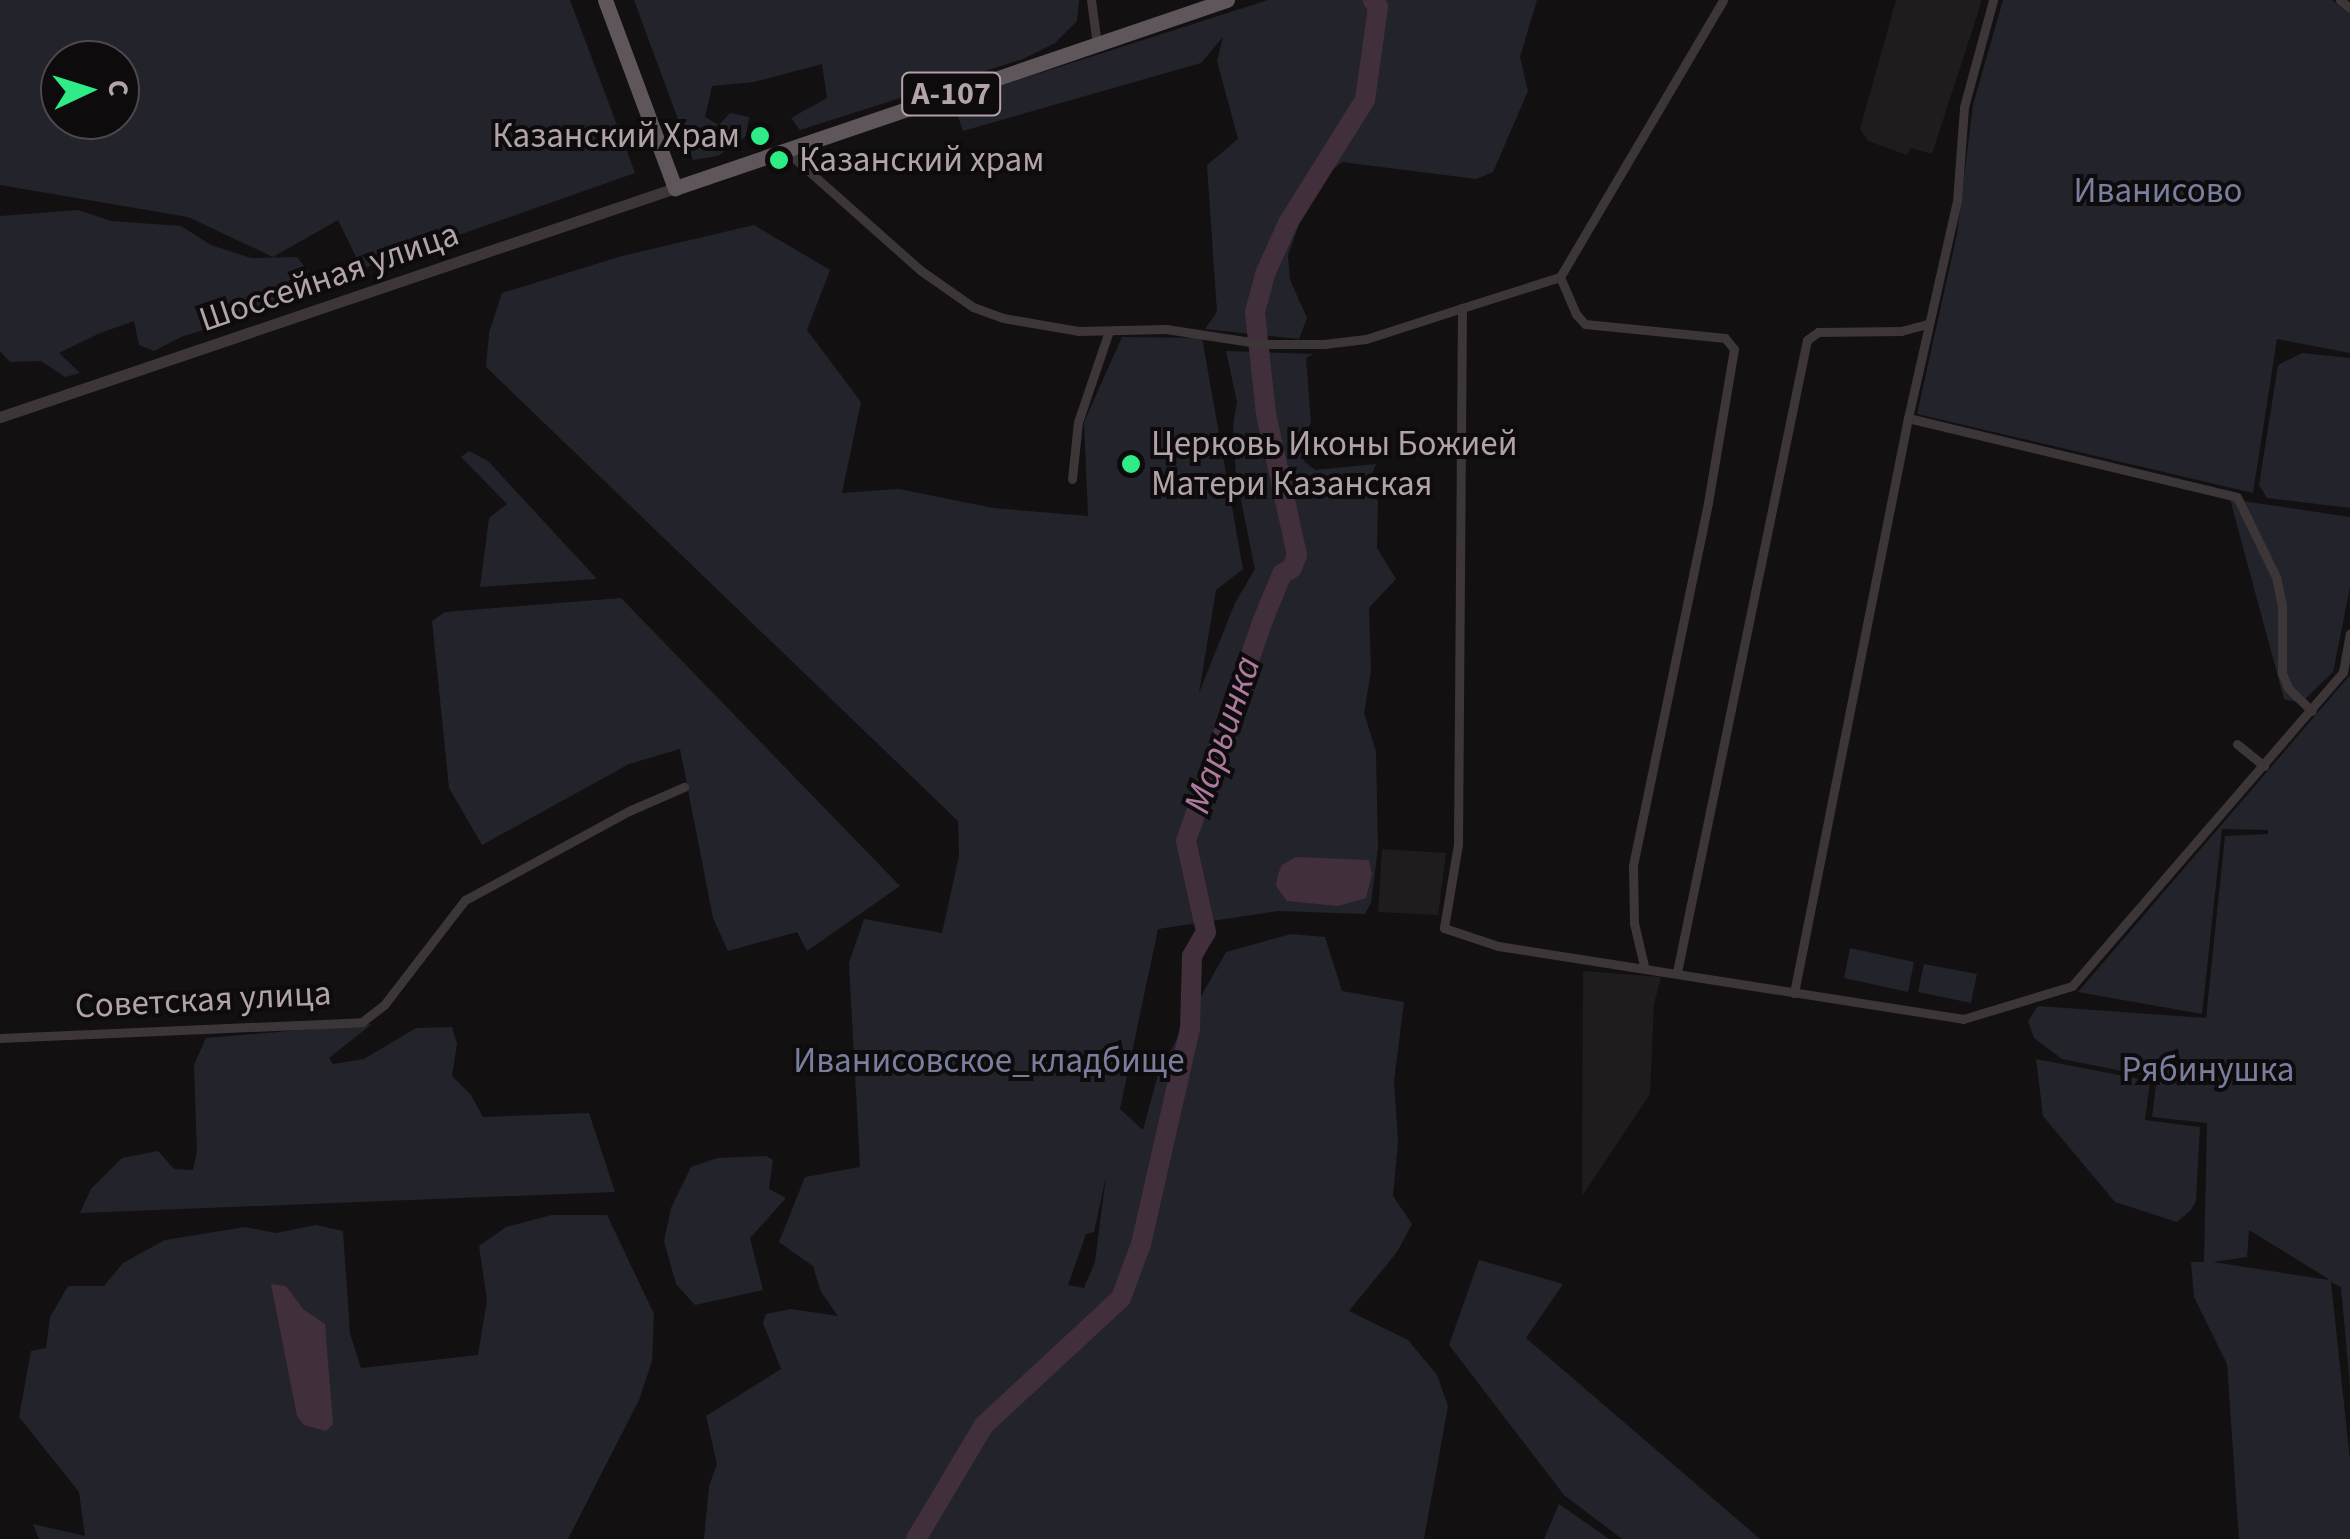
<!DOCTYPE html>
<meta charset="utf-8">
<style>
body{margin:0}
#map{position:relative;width:2350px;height:1539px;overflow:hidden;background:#121011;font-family:"Source Sans 3",sans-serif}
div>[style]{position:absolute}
.built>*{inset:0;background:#1f1c1d}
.green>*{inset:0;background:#23232b}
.water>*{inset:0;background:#412f3c}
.river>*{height:20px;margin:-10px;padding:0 10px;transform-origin:10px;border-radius:10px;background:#412f3c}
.minor>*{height:9px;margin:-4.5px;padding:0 4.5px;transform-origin:4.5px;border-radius:4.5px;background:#3c3638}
.tertiary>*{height:11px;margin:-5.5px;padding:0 5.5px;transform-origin:5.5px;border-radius:5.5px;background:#3c3638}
.trunk>*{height:15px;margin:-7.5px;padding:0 7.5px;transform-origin:7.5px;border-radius:7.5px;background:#5e565a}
.dots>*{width:28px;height:28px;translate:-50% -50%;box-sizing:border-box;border:5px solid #0d0b0c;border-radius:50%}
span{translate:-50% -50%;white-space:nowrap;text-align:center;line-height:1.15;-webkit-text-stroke:8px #0d0b0c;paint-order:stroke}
.shield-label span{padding:2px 8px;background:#0d0b0c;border:2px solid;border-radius:8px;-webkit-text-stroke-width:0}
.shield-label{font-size:32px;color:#b2a2aa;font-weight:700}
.poi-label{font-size:35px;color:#b2a2aa}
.right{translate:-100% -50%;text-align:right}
.left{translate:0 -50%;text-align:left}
.park-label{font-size:35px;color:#797e9d}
.street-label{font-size:35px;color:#b2a2aa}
.water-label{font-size:38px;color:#ad799f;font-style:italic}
.north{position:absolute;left:40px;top:40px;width:100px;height:100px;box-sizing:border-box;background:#0d0b0c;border:2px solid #4f474b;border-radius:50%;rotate:86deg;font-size:28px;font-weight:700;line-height:40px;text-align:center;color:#b2a2aa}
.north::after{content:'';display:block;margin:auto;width:35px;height:45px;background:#2eec86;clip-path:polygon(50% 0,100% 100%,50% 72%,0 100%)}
</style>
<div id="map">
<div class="built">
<i style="clip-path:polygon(1896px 0,1982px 0,1932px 154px,1911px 148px,1907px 155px,1868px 141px,1860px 129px)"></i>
<i style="clip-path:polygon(1382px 849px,1446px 853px,1438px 915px,1378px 912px)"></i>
<i style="clip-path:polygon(1583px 971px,1661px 977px,1654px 1004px,1650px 1094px,1582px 1196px)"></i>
</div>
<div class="green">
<i style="clip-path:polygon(evenodd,0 0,570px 0,635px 173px,362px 269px,338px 220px,273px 257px,188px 217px,0 185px,0 0,120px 60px,120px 120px,60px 120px,60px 60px,120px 60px)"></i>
<i style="clip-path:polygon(634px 0,1079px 0,1077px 21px,1055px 43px,1023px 59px,800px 130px,791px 118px,827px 98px,822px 64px,754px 82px,712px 86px,705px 117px,719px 125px,730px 113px,749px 117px,746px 136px,718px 156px,693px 160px)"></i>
<i style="clip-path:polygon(1268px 0,1537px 0,1520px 57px,1528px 91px,1493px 172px,1476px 179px,1342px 162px,1313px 186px,1288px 255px,1290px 280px,1307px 318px,1299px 339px,1205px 329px,1217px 312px,1207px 165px,1238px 139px,1217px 61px,1223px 37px,1201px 63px,963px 131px,953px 101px)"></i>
<i style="clip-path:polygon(2003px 0,2332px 0,2350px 14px,2350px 353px,2277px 339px,2253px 493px,1917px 414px,1957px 234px,1973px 105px)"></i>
<i style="clip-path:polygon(78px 210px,111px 221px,181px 226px,211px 245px,251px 258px,297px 257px,308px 271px,308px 287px,287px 304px,181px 337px,154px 351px,139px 345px,134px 321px,98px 334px,59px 353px,80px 373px,65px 377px,41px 361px,10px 362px,0 351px,0 216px)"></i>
<i style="clip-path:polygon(evenodd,754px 225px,830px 270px,807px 330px,861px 402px,842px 493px,899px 489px,993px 508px,1088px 516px,1084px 422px,1122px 337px,1202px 338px,1243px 569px,1216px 590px,1199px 693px,1235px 603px,1255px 569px,1236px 476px,1233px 425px,1237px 402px,1226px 351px,1314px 354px,1306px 358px,1311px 423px,1299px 440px,1304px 461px,1315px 470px,1376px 464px,1369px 481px,1378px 502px,1377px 548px,1396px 579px,1369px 608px,1371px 671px,1364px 713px,1376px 751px,1378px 848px,1371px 903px,1365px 914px,1279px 911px,1158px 929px,1120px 1109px,1143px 1130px,1159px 1071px,1226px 952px,1291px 934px,1325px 937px,1342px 991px,1404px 1002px,1394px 1081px,1398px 1142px,1393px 1196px,1412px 1224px,1397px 1252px,1349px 1311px,1408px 1340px,1437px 1375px,1448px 1406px,1424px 1539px,704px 1539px,709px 1486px,717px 1464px,706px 1416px,781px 1369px,763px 1323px,766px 1314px,791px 1309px,838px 1316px,821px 1292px,813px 1266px,779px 1242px,805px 1177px,860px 1167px,849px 963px,864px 919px,942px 933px,959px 856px,958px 821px,486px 367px,489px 333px,502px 293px,622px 256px,754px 225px,1106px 1176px,1095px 1262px,1084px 1288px,1068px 1285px,1086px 1234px,1094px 1232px,1106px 1176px)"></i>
<i style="clip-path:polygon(2302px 353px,2350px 358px,2350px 508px,2267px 498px,2259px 485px,2278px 365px)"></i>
<i style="clip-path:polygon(469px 451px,488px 461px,597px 579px,480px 587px,489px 518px,507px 504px,461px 457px)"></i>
<i style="clip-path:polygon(2230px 499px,2350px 517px,2350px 587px,2333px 672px,2301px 703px,2284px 699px)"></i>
<i style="clip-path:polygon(621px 598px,900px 886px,807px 951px,797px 932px,728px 951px,713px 918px,680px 749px,629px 764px,482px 845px,449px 788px,432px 621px,445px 612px)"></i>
<i style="clip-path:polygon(evenodd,2350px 675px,2350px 1387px,2341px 1287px,2331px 1282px,2350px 1460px,2350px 1539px,2239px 1539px,2227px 1364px,2194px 1297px,2191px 1262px,2204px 1262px,2207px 1123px,2152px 1117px,2157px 1078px,2062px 1059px,2034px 1038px,2028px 1021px,2038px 1006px,2206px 1018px,2225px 836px,2268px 834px,2268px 830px,2222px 829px,2202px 1014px,2078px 992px,2350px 675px,2249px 1230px,2327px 1278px,2328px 1280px,2213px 1262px,2247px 1257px,2249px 1230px)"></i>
<i style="clip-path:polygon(1850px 948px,1914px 962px,1908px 992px,1844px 978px)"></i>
<i style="clip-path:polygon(1924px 964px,1977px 974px,1971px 1003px,1918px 992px)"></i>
<i style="clip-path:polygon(372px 1024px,329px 1058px,333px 1064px,364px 1059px,416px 1028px,452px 1027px,457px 1044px,452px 1076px,471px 1095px,483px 1117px,589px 1113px,615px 1192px,80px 1213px,91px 1189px,122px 1158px,158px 1151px,174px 1169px,193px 1170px,197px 1151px,194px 1065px,206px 1038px)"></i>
<i style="clip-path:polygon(2036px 1059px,2150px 1081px,2145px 1120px,2200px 1127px,2196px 1201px,2191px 1210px,2177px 1222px,2115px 1202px,2043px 1116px)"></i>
<i style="clip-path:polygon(766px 1156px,773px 1160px,769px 1189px,786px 1198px,750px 1238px,763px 1290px,695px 1305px,676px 1284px,664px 1241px,671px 1208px,691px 1167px,717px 1158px)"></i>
<i style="clip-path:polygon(552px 1215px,607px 1215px,654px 1314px,652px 1361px,639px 1400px,568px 1539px,39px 1539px,33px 1524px,85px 1536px,79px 1492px,19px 1417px,31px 1351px,46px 1348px,50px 1317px,68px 1286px,104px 1286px,123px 1263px,165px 1240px,245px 1227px,276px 1233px,316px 1225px,343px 1231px,350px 1334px,361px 1368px,478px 1355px,487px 1300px,479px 1246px,506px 1227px)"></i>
<i style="clip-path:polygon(1479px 1260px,1563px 1284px,1526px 1338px,1760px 1539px,1622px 1539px,1564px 1495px,1449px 1345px)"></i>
<i style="clip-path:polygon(1559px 1504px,1609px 1539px,1544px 1539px)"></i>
</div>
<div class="water">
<i style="clip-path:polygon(1296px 857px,1369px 860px,1372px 874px,1366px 898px,1338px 906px,1287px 901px,1276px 886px,1278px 874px,1282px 865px)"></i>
<i style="clip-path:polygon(271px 1284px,286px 1286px,303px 1309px,325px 1324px,333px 1424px,326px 1431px,304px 1425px,297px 1416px)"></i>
</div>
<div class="river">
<i style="left:916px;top:1539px;width:133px;rotate:-59.2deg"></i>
<i style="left:984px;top:1425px;width:187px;rotate:-42.8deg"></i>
<i style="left:1121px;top:1298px;width:58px;rotate:-69.7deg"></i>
<i style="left:1141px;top:1244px;width:221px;rotate:-77.2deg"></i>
<i style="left:1190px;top:1029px;width:73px;rotate:-88.4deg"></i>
<i style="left:1192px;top:956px;width:28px;rotate:-60deg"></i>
<i style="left:1206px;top:932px;width:93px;rotate:-102.4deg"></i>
<i style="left:1186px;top:841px;width:234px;rotate:-70.8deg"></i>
<i style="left:1263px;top:620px;width:50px;rotate:-67.6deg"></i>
<i style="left:1282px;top:574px;width:12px;rotate:-31deg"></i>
<i style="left:1292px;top:568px;width:14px;rotate:-69deg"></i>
<i style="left:1297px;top:555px;width:144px;rotate:-102.4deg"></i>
<i style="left:1266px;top:414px;width:103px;rotate:-96.2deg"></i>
<i style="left:1255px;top:312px;width:39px;rotate:-75deg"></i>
<i style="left:1265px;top:274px;width:56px;rotate:-65.7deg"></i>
<i style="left:1288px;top:223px;width:145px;rotate:-58deg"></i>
<i style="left:1365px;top:100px;width:94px;rotate:-82deg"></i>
<i style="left:1378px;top:7px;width:9px;rotate:-126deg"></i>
</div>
<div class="minor">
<i style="left:1091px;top:0;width:45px;rotate:82.4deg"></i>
<i style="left:2340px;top:0;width:13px;rotate:39deg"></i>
<i style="left:785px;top:150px;width:181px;rotate:41.6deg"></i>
<i style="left:920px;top:270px;width:65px;rotate:34.9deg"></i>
<i style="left:973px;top:307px;width:32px;rotate:20deg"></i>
<i style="left:1003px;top:318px;width:76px;rotate:9.8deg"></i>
<i style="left:1078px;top:331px;width:88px;rotate:-1.3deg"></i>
<i style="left:1166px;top:329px;width:99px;rotate:8.7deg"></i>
<i style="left:1264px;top:344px;width:60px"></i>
<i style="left:1324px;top:344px;width:42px;rotate:-6.8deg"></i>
<i style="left:1366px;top:339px;width:101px;rotate:-17.9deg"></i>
<i style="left:1462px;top:308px;width:536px;rotate:90.43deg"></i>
<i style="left:1458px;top:844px;width:85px;rotate:99.5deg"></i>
<i style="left:1444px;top:928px;width:57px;rotate:18.4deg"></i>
<i style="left:1498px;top:946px;width:471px;rotate:8.9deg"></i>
<i style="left:1963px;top:1019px;width:114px;rotate:-16.8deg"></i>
<i style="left:2072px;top:986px;width:415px;rotate:-49.2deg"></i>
<i style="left:2343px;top:672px;width:39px;rotate:-80deg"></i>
<i style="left:1560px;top:277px;width:40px;rotate:66.6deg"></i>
<i style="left:1576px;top:314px;width:13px;rotate:48deg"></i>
<i style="left:1585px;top:324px;width:141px;rotate:5.7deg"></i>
<i style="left:1725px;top:338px;width:14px;rotate:51deg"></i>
<i style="left:1734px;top:349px;width:156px;rotate:99.6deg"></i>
<i style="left:1708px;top:503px;width:371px;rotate:101.7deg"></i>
<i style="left:1633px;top:866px;width:57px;rotate:89deg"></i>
<i style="left:1634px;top:923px;width:44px;rotate:76.9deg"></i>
<i style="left:1462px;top:308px;width:103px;rotate:-17.6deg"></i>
<i style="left:1560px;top:277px;width:321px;rotate:-59.5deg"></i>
<i style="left:1908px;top:418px;width:338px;rotate:13.5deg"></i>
<i style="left:2237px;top:497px;width:89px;rotate:64deg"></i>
<i style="left:2276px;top:577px;width:29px;rotate:78deg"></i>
<i style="left:2282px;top:605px;width:68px;rotate:90deg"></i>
<i style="left:2282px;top:673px;width:16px;rotate:68deg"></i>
<i style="left:2288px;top:688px;width:33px;rotate:44deg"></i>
<i style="left:1072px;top:479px;width:57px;rotate:-84deg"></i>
<i style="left:1078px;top:422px;width:96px;rotate:-71.2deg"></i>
<i style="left:2237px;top:744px;width:35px;rotate:39deg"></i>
<i style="left:1677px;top:972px;width:645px;rotate:-78.38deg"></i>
<i style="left:1807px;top:340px;width:14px;rotate:-36deg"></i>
<i style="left:1818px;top:332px;width:83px;rotate:-0.7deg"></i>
<i style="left:1901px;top:331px;width:28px;rotate:-15deg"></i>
<i style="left:1794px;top:993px;width:586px;rotate:-78.79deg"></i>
<i style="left:1908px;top:418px;width:222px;rotate:-77.3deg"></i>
<i style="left:1957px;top:201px;width:94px;rotate:-85.7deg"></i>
<i style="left:1964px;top:107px;width:111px;rotate:-74.8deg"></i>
<i style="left:0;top:1038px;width:362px;rotate:-2.5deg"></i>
<i style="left:362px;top:1022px;width:28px;rotate:-38deg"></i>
<i style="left:384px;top:1005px;width:133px;rotate:-52.4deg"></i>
<i style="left:465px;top:900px;width:189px;rotate:-28.5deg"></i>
<i style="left:631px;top:810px;width:58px;rotate:-23.5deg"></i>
</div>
<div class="tertiary">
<i style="left:0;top:417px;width:713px;rotate:-18.74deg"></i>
</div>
<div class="trunk">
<i style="left:605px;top:0;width:201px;rotate:69.6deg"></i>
<i style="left:675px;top:188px;width:583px;rotate:-18.81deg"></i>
</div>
<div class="dots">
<i style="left:760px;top:136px;background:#2eec86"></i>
<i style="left:779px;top:160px;background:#2eec86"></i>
<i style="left:1131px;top:464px;background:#2eec86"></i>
</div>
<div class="shield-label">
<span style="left:951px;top:94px">А-107</span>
</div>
<div class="poi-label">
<span class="right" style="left:740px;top:136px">Казанский Храм</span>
<span class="left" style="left:799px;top:160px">Казанский храм</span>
<span class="left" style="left:1151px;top:464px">Церковь Иконы Божией<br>Матери Казанская</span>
</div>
<div class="park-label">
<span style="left:2158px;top:191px">Иванисово</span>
<span style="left:989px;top:1061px">Иванисовское_кладбище</span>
<span style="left:2208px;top:1070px">Рябинушка</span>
</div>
<div class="street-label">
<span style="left:329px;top:277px;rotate:-19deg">Шоссейная улица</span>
<span style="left:203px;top:1000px;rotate:-3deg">Советская улица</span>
</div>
<div class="water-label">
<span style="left:1223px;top:735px;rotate:-71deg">Марьинка</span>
</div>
<div class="north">С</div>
</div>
